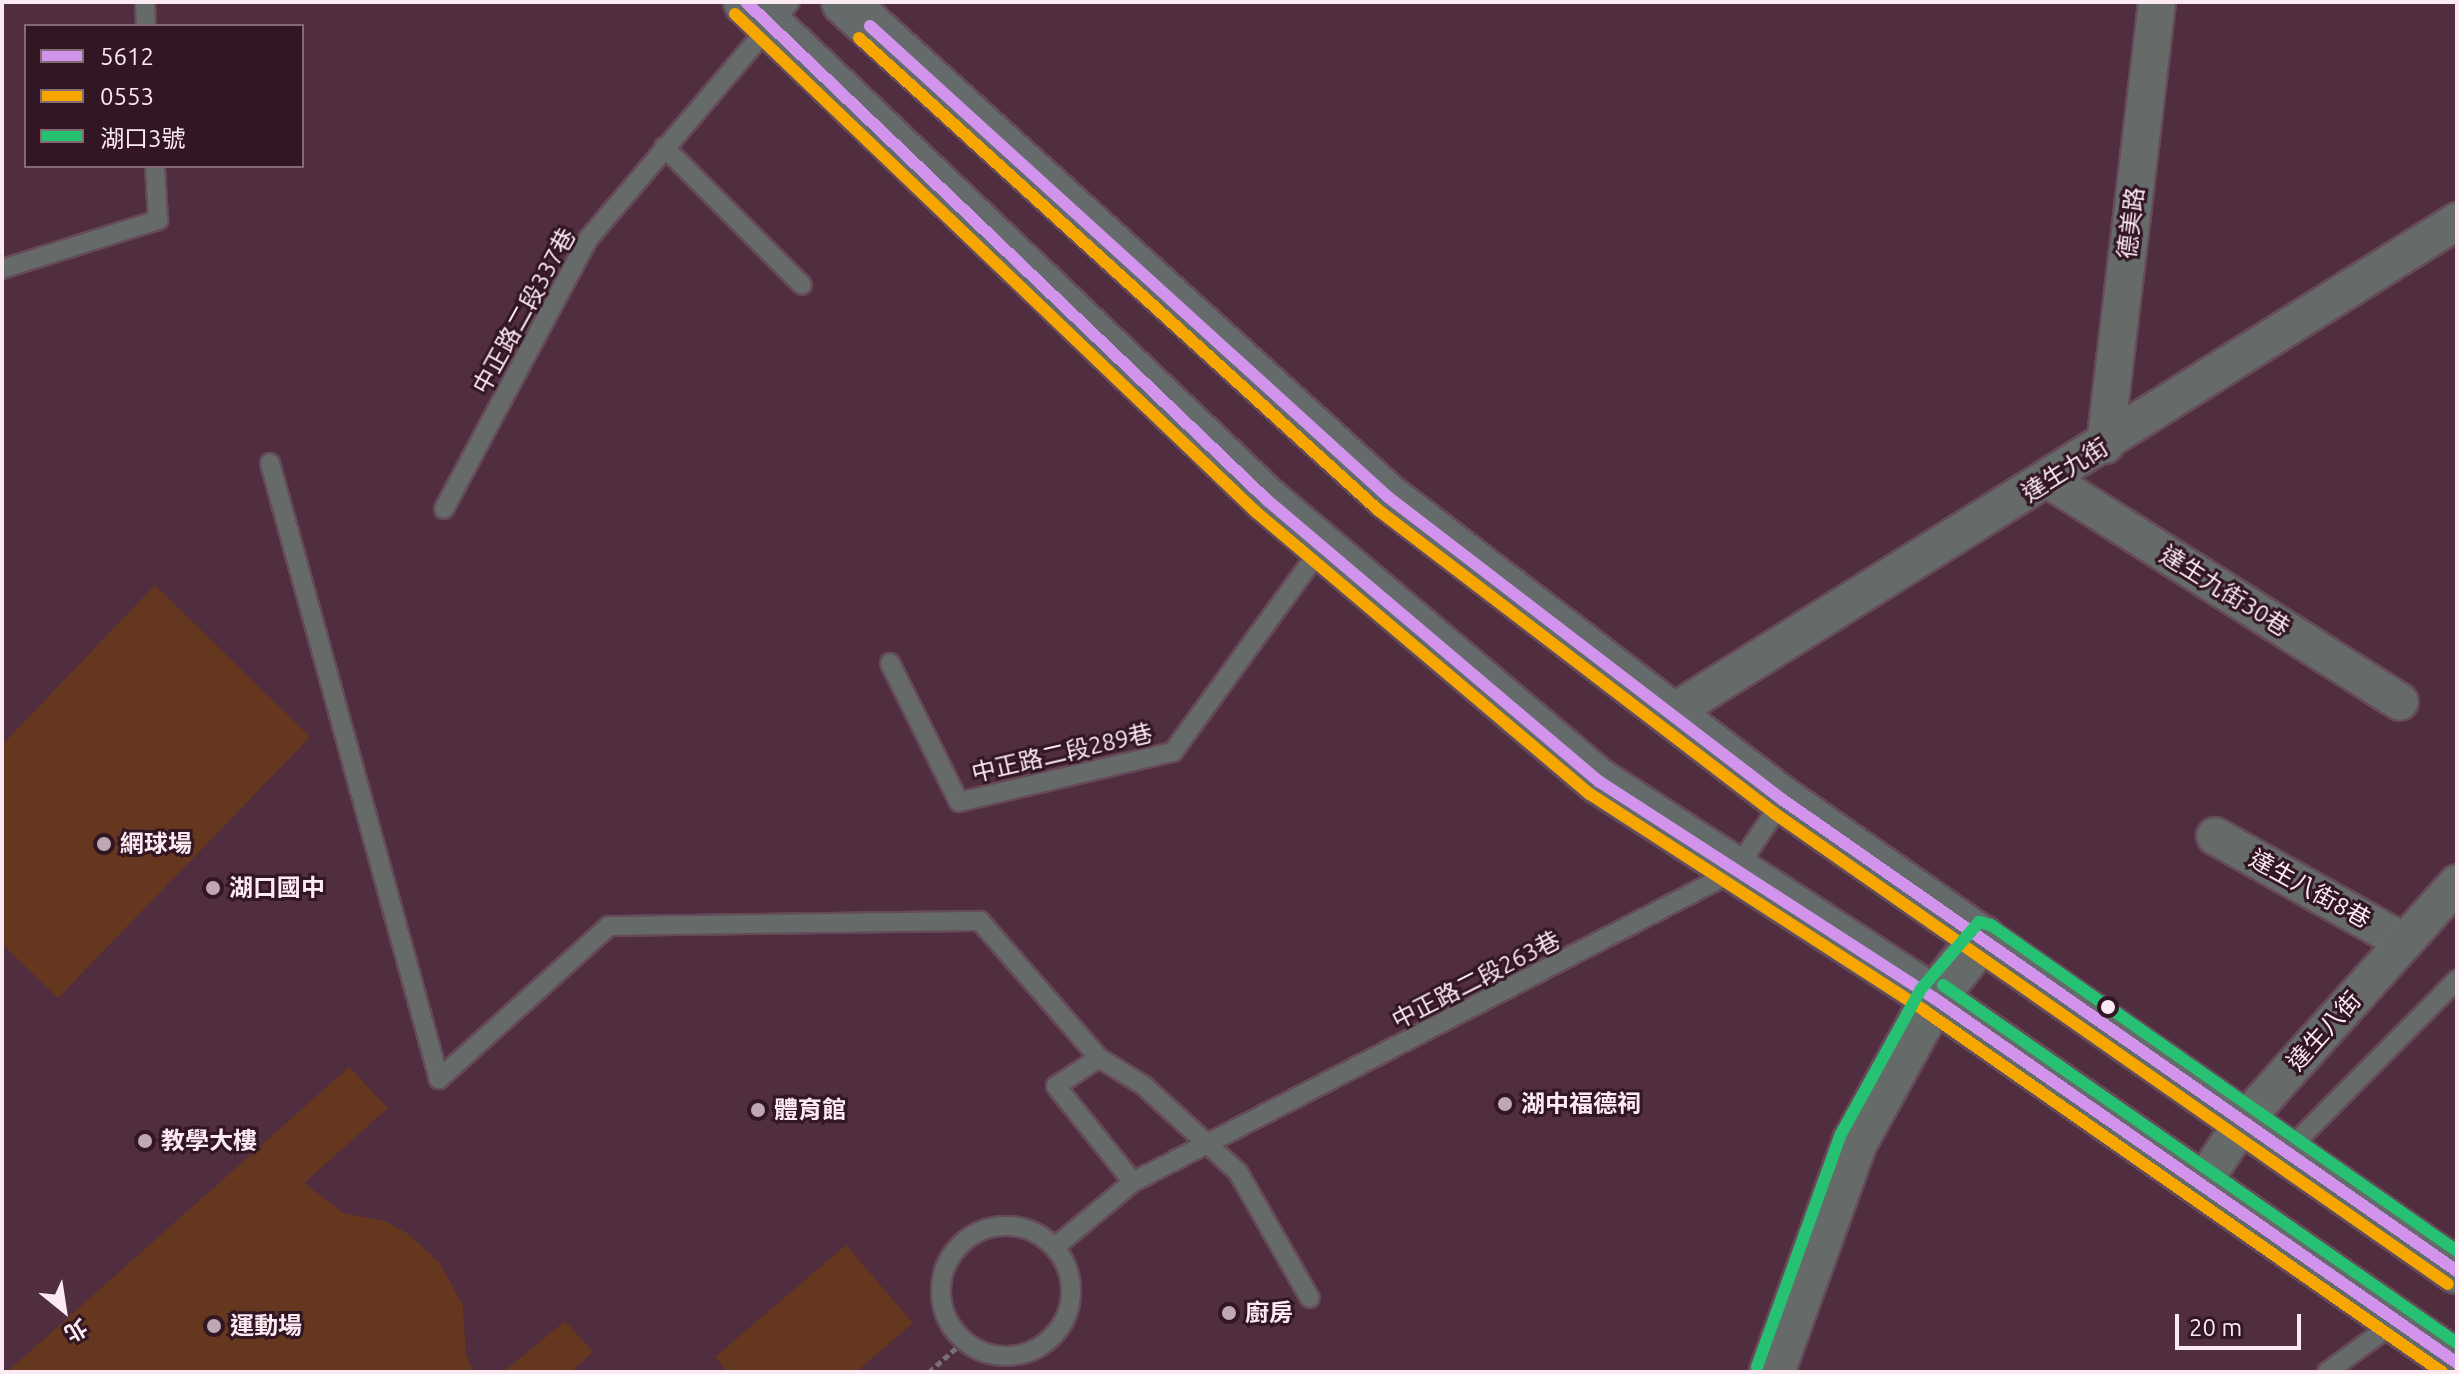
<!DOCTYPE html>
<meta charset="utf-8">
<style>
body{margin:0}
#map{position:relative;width:2459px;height:1374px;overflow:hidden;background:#502d3f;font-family:Ubuntu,"Noto Sans TC",sans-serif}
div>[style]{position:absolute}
.green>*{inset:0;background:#64371e}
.path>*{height:5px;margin-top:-2.5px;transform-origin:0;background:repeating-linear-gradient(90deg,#757074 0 6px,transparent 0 10px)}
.roads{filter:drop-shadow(2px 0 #654a58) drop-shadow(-2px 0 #654a58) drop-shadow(0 2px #654a58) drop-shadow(0 -2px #654a58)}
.service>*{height:18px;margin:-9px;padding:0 9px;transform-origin:9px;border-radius:9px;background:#666a69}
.service>.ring{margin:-9px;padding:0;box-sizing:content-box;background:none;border:18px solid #666a69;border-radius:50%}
.minor>*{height:36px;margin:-18px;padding:0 18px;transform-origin:18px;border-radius:18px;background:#666a69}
.tertiary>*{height:44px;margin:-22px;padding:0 22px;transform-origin:22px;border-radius:22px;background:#666a69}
.secondary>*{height:44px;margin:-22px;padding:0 22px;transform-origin:22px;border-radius:22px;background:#656b6a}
.bus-1>*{height:12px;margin:-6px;padding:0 6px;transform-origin:6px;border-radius:6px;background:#d193ec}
.bus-2>*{height:12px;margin:-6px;padding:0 6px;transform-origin:6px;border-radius:6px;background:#f7a600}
.bus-3>*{height:12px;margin:-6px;padding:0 6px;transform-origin:6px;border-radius:6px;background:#26c172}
.dots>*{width:22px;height:22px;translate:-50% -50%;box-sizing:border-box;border:4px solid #331624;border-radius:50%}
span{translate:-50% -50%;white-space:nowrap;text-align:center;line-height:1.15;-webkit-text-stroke:6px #331624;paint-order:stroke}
.street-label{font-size:24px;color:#fbeaf1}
.poi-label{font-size:24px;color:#fbeaf1;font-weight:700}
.left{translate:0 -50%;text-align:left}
.frame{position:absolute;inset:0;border:4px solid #fbeaf1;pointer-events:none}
.legend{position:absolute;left:24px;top:24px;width:280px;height:144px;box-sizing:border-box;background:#331624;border:2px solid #836b76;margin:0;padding:10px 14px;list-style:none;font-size:24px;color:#fbeaf1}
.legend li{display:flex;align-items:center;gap:16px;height:40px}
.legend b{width:40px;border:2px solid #836b76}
.north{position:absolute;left:24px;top:1270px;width:80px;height:80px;-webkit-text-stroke:6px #331624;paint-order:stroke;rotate:150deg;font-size:22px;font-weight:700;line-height:32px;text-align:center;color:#fbeaf1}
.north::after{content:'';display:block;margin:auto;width:28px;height:36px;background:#fbeaf1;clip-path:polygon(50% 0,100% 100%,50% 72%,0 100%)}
.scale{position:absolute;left:2175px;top:1314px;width:126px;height:36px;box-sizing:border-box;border:4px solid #fbeaf1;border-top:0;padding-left:10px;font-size:24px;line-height:28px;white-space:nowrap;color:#fbeaf1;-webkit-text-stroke:6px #331624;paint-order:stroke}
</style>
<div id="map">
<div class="green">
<i style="clip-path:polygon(155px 585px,310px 737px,58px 998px,2px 944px,2px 745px)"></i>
<i style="clip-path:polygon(349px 1067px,388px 1108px,304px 1183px,343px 1213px,385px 1221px,407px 1233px,440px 1263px,463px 1306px,466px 1355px,474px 1372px,7px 1372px)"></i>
<i style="clip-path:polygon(846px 1245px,913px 1323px,856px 1372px,727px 1372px,715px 1357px)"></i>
<i style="clip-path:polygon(565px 1321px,593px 1352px,571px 1372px,503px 1372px)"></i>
</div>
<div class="path">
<i style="left:929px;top:1372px;width:47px;rotate:-41.5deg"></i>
</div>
<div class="roads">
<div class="service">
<i style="left:145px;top:2px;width:24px;rotate:88deg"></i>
<i style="left:664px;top:147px;width:195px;rotate:45deg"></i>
<i style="left:2px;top:269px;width:164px;rotate:-17.4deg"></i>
<i style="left:158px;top:220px;width:54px;rotate:-93.2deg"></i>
<i style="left:270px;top:463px;width:639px;rotate:74.66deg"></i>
<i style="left:439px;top:1079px;width:229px;rotate:-42deg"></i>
<i style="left:609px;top:926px;width:371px;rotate:-0.8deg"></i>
<i style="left:980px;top:921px;width:181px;rotate:49deg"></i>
<i style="left:1099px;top:1058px;width:51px;rotate:146.9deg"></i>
<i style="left:1056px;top:1086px;width:123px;rotate:51.3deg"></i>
<i style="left:444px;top:509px;width:307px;rotate:-61.9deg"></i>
<i style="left:589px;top:238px;width:310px;rotate:-49.6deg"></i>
<i style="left:890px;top:663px;width:155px;rotate:63.6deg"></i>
<i style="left:959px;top:802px;width:220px;rotate:-13.2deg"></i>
<i style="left:1173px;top:752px;width:253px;rotate:-54deg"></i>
<i style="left:1099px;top:1058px;width:52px;rotate:31.5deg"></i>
<i style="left:1143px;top:1085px;width:129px;rotate:42.5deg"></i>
<i style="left:1238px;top:1172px;width:145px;rotate:60.3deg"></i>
<i style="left:2286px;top:1152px;width:243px;rotate:-45.2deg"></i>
<i class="ring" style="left:941px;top:1226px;width:112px;height:112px"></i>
<i style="left:1055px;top:1247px;width:102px;rotate:-39.8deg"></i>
<i style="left:1133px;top:1182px;width:678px;rotate:-27.32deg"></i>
<i style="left:1735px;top:871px;width:86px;rotate:-55.9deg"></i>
<i style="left:2327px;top:1372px;width:87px;rotate:-36.1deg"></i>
</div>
<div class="minor">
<i style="left:2105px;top:445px;width:446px;rotate:-83.3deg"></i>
<i style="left:2049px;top:480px;width:415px;rotate:32.3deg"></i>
<i style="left:1670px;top:714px;width:929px;rotate:-32.06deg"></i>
<i style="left:2215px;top:836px;width:217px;rotate:29.3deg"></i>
<i style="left:2200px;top:1187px;width:77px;rotate:-56.7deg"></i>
<i style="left:2242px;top:1123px;width:322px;rotate:-48.1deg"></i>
</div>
<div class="tertiary">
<i style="left:1772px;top:1372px;width:245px;rotate:-70.2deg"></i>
<i style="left:1855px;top:1142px;width:164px;rotate:-61.3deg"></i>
<i style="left:1934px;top:998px;width:77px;rotate:-51.3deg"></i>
</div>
<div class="secondary">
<i style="left:746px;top:2px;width:721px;rotate:43.71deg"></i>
<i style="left:1267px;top:500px;width:436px;rotate:40.3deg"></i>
<i style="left:1600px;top:782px;width:398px;rotate:32.9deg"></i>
<i style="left:1934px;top:998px;width:638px;rotate:34.91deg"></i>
<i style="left:844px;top:2px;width:736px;rotate:42.3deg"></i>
<i style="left:1388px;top:497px;width:498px;rotate:37.5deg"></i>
<i style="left:1783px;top:800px;width:822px;rotate:34.95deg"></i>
</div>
</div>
<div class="bus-1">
<i style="left:746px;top:2px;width:721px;rotate:43.71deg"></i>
<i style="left:1267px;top:500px;width:436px;rotate:40.3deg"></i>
<i style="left:1600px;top:782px;width:398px;rotate:32.9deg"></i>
<i style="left:1934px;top:998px;width:638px;rotate:34.91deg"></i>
<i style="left:870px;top:26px;width:700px;rotate:42.28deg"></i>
<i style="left:1388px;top:497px;width:498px;rotate:37.5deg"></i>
<i style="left:1783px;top:800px;width:822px;rotate:34.95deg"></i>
</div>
<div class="bus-2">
<i style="left:735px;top:14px;width:721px;rotate:43.71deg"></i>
<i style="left:1256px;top:512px;width:437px;rotate:40.2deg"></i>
<i style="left:1590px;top:794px;width:399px;rotate:32.9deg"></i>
<i style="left:1925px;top:1011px;width:631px;rotate:34.93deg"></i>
<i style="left:859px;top:38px;width:702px;rotate:42.28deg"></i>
<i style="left:1378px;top:510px;width:499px;rotate:37.4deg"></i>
<i style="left:1774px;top:813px;width:822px;rotate:34.95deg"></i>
</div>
<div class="bus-3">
<i style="left:1943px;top:985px;width:626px;rotate:34.86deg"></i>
<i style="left:1757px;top:1367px;width:248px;rotate:-70.2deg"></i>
<i style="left:1841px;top:1134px;width:166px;rotate:-61.1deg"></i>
<i style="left:1921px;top:989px;width:89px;rotate:-49.1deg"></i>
<i style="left:1979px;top:922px;width:12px;rotate:14deg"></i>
<i style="left:1991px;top:925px;width:569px;rotate:34.98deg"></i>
</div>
<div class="dots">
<i style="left:104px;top:844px;background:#bfa8b3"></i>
<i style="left:213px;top:888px;background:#bfa8b3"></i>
<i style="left:2108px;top:1007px;background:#fbeaf1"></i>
<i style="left:1505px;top:1104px;background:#bfa8b3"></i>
<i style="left:758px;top:1110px;background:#bfa8b3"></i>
<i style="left:145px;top:1141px;background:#bfa8b3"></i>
<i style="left:1229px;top:1313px;background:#bfa8b3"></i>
<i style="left:214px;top:1326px;background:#bfa8b3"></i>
</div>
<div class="street-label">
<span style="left:2131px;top:223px;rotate:-83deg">德美路</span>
<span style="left:524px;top:311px;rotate:-61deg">中正路二段337巷</span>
<span style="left:2065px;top:470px;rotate:-32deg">達生九街</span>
<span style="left:2225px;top:591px;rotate:32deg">達生九街30巷</span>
<span style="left:1062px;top:753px;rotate:-13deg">中正路二段289巷</span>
<span style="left:2310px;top:889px;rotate:29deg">達生八街8巷</span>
<span style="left:1476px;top:980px;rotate:-27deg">中正路二段263巷</span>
<span style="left:2324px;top:1031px;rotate:-48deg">達生八街</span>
</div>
<div class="poi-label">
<span class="left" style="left:120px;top:844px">網球場</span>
<span class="left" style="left:229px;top:888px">湖口國中</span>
<span class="left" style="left:1521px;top:1104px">湖中福德祠</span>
<span class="left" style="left:774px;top:1110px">體育館</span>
<span class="left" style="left:161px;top:1141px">教學大樓</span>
<span class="left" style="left:1245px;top:1313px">廚房</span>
<span class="left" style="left:230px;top:1326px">運動場</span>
</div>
<div class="frame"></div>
<ul class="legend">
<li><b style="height:10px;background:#d193ec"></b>5612</li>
<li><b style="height:10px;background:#f7a600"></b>0553</li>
<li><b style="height:10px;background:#26c172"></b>湖口3號</li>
</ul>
<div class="north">北</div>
<div class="scale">20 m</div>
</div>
